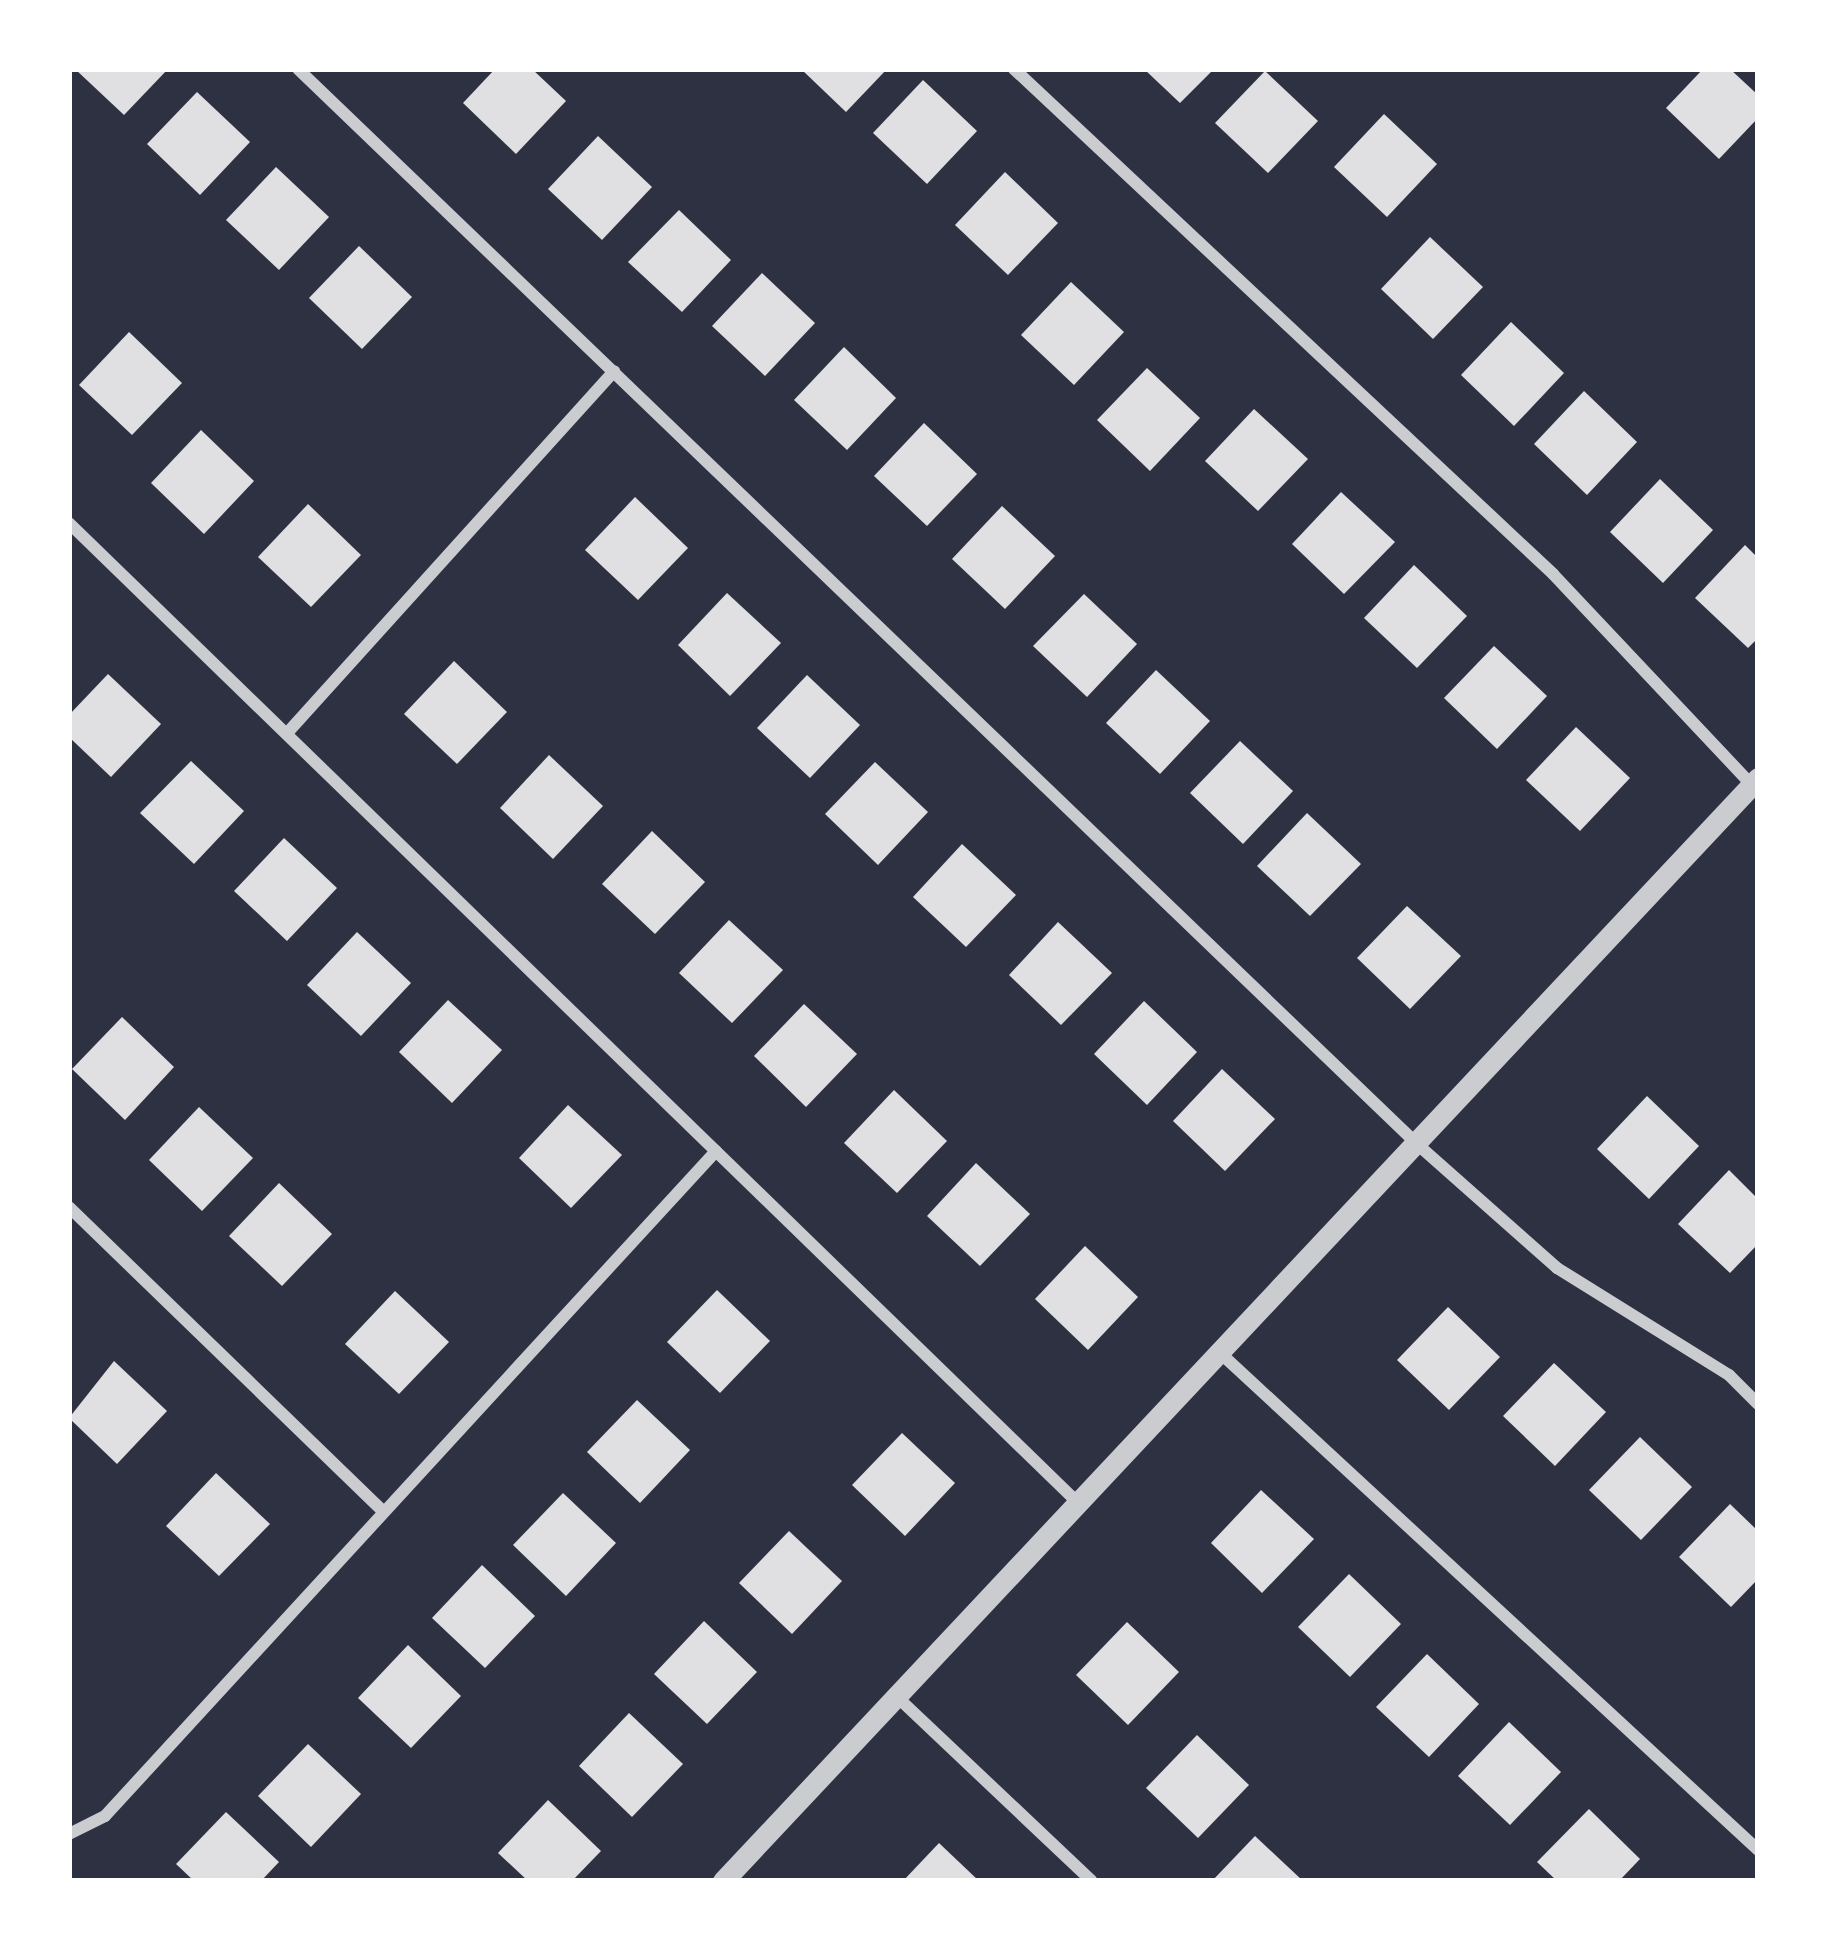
<!DOCTYPE html>
<style>
body{margin:0}
#map{position:relative;width:1827px;height:1950px;overflow:hidden;background:#2d3142;font-family:Ubuntu,sans-serif}
div>[style]{position:absolute}
.building>*{inset:0;background:#e0e0e3}
.minor>*{height:12px;margin:-6px;padding:0 6px;transform-origin:6px;border-radius:6px;background:#caccd0}
.tertiary>*{height:21px;margin:-10.5px;padding:0 10.5px;transform-origin:10.5px;border-radius:10.5px;background:#caccd0}
span{translate:-50% -50%;white-space:nowrap;text-align:center;line-height:1.15;-webkit-text-stroke:12px #fff;paint-order:stroke}
.frame{position:absolute;inset:0;border:72px solid #fff;pointer-events:none}
</style>
<div id="map">
<div class="building">
<i style="clip-path:polygon(75px 69px,168px 69px,124px 115px)"></i>
<i style="clip-path:polygon(495px 69px,532px 69px,566px 101px,516px 154px,463px 103px)"></i>
<i style="clip-path:polygon(801px 69px,887px 69px,846px 112px)"></i>
<i style="clip-path:polygon(1144px 69px,1214px 69px,1180px 103px)"></i>
<i style="clip-path:polygon(1703px 69px,1730px 69px,1758px 95px,1758px 118px,1719px 159px,1666px 108px)"></i>
<i style="clip-path:polygon(1265px 71px,1318px 121px,1268px 173px,1215px 123px)"></i>
<i style="clip-path:polygon(923px 80px,977px 131px,927px 184px,873px 133px)"></i>
<i style="clip-path:polygon(197px 92px,250px 142px,200px 195px,147px 144px)"></i>
<i style="clip-path:polygon(1384px 114px,1437px 164px,1387px 217px,1334px 167px)"></i>
<i style="clip-path:polygon(598px 136px,652px 187px,602px 240px,548px 189px)"></i>
<i style="clip-path:polygon(276px 167px,329px 217px,279px 270px,226px 220px)"></i>
<i style="clip-path:polygon(1005px 172px,1058px 223px,1008px 275px,955px 225px)"></i>
<i style="clip-path:polygon(679px 210px,731px 260px,682px 312px,628px 262px)"></i>
<i style="clip-path:polygon(1430px 237px,1483px 287px,1433px 339px,1381px 289px)"></i>
<i style="clip-path:polygon(359px 246px,412px 297px,362px 349px,309px 298px)"></i>
<i style="clip-path:polygon(762px 273px,815px 323px,765px 376px,712px 326px)"></i>
<i style="clip-path:polygon(1071px 282px,1124px 332px,1074px 385px,1021px 335px)"></i>
<i style="clip-path:polygon(1511px 322px,1564px 373px,1514px 426px,1461px 375px)"></i>
<i style="clip-path:polygon(129px 332px,182px 383px,132px 435px,79px 385px)"></i>
<i style="clip-path:polygon(844px 347px,896px 398px,847px 450px,794px 400px)"></i>
<i style="clip-path:polygon(1147px 368px,1200px 418px,1150px 471px,1097px 420px)"></i>
<i style="clip-path:polygon(1584px 391px,1637px 442px,1587px 495px,1534px 444px)"></i>
<i style="clip-path:polygon(1254px 409px,1308px 459px,1258px 511px,1205px 461px)"></i>
<i style="clip-path:polygon(924px 423px,977px 474px,927px 526px,874px 476px)"></i>
<i style="clip-path:polygon(201px 430px,254px 481px,204px 534px,151px 483px)"></i>
<i style="clip-path:polygon(1660px 479px,1713px 530px,1663px 583px,1610px 532px)"></i>
<i style="clip-path:polygon(1341px 492px,1395px 542px,1344px 594px,1292px 544px)"></i>
<i style="clip-path:polygon(635px 497px,688px 548px,638px 600px,585px 550px)"></i>
<i style="clip-path:polygon(308px 504px,361px 555px,311px 607px,258px 557px)"></i>
<i style="clip-path:polygon(1002px 506px,1055px 556px,1005px 609px,952px 559px)"></i>
<i style="clip-path:polygon(1745px 545px,1758px 558px,1758px 638px,1748px 648px,1695px 598px)"></i>
<i style="clip-path:polygon(1414px 565px,1467px 616px,1417px 668px,1364px 618px)"></i>
<i style="clip-path:polygon(727px 593px,781px 643px,730px 696px,678px 645px)"></i>
<i style="clip-path:polygon(1084px 594px,1137px 644px,1087px 697px,1033px 646px)"></i>
<i style="clip-path:polygon(1494px 646px,1547px 696px,1497px 749px,1444px 698px)"></i>
<i style="clip-path:polygon(454px 661px,507px 712px,457px 764px,404px 714px)"></i>
<i style="clip-path:polygon(1156px 670px,1210px 721px,1160px 774px,1106px 723px)"></i>
<i style="clip-path:polygon(108px 674px,161px 724px,111px 777px,69px 737px,69px 715px)"></i>
<i style="clip-path:polygon(807px 675px,860px 725px,810px 778px,757px 728px)"></i>
<i style="clip-path:polygon(1576px 727px,1630px 778px,1580px 831px,1526px 780px)"></i>
<i style="clip-path:polygon(1240px 741px,1293px 791px,1243px 844px,1190px 793px)"></i>
<i style="clip-path:polygon(549px 755px,603px 806px,553px 859px,500px 808px)"></i>
<i style="clip-path:polygon(191px 761px,244px 811px,194px 864px,140px 813px)"></i>
<i style="clip-path:polygon(875px 762px,928px 812px,878px 865px,825px 814px)"></i>
<i style="clip-path:polygon(1307px 813px,1361px 864px,1310px 916px,1257px 866px)"></i>
<i style="clip-path:polygon(652px 831px,705px 882px,655px 934px,602px 884px)"></i>
<i style="clip-path:polygon(284px 838px,337px 888px,287px 941px,234px 891px)"></i>
<i style="clip-path:polygon(962px 844px,1016px 895px,966px 947px,913px 897px)"></i>
<i style="clip-path:polygon(1407px 906px,1461px 956px,1410px 1009px,1357px 958px)"></i>
<i style="clip-path:polygon(729px 920px,783px 970px,732px 1023px,679px 973px)"></i>
<i style="clip-path:polygon(1058px 922px,1112px 973px,1061px 1025px,1009px 975px)"></i>
<i style="clip-path:polygon(357px 932px,411px 983px,361px 1036px,307px 985px)"></i>
<i style="clip-path:polygon(448px 1000px,502px 1050px,452px 1103px,399px 1052px)"></i>
<i style="clip-path:polygon(1144px 1001px,1197px 1052px,1147px 1105px,1094px 1054px)"></i>
<i style="clip-path:polygon(804px 1004px,857px 1054px,806px 1107px,754px 1056px)"></i>
<i style="clip-path:polygon(122px 1017px,174px 1067px,125px 1120px,72px 1069px)"></i>
<i style="clip-path:polygon(1222px 1069px,1275px 1119px,1225px 1171px,1173px 1121px)"></i>
<i style="clip-path:polygon(894px 1090px,947px 1141px,897px 1193px,844px 1143px)"></i>
<i style="clip-path:polygon(1647px 1096px,1699px 1146px,1649px 1199px,1597px 1149px)"></i>
<i style="clip-path:polygon(568px 1105px,622px 1155px,571px 1208px,519px 1158px)"></i>
<i style="clip-path:polygon(199px 1107px,253px 1158px,202px 1211px,149px 1160px)"></i>
<i style="clip-path:polygon(976px 1163px,1030px 1214px,980px 1266px,927px 1216px)"></i>
<i style="clip-path:polygon(1729px 1170px,1758px 1199px,1758px 1244px,1730px 1273px,1678px 1224px)"></i>
<i style="clip-path:polygon(279px 1183px,332px 1234px,282px 1286px,229px 1236px)"></i>
<i style="clip-path:polygon(1085px 1246px,1138px 1297px,1088px 1350px,1035px 1299px)"></i>
<i style="clip-path:polygon(717px 1290px,770px 1341px,720px 1393px,667px 1342px)"></i>
<i style="clip-path:polygon(395px 1291px,449px 1342px,399px 1394px,345px 1344px)"></i>
<i style="clip-path:polygon(1448px 1307px,1500px 1357px,1449px 1410px,1397px 1360px)"></i>
<i style="clip-path:polygon(114px 1361px,167px 1411px,117px 1464px,69px 1418px)"></i>
<i style="clip-path:polygon(1554px 1363px,1606px 1412px,1555px 1466px,1503px 1416px)"></i>
<i style="clip-path:polygon(637px 1400px,690px 1450px,640px 1503px,587px 1452px)"></i>
<i style="clip-path:polygon(902px 1433px,955px 1483px,905px 1536px,852px 1485px)"></i>
<i style="clip-path:polygon(1640px 1437px,1692px 1487px,1641px 1540px,1589px 1490px)"></i>
<i style="clip-path:polygon(216px 1473px,270px 1524px,219px 1576px,166px 1526px)"></i>
<i style="clip-path:polygon(1261px 1490px,1314px 1539px,1262px 1593px,1211px 1543px)"></i>
<i style="clip-path:polygon(563px 1493px,616px 1543px,566px 1596px,513px 1545px)"></i>
<i style="clip-path:polygon(1730px 1504px,1758px 1531px,1758px 1579px,1731px 1607px,1679px 1557px)"></i>
<i style="clip-path:polygon(789px 1531px,842px 1581px,792px 1634px,739px 1583px)"></i>
<i style="clip-path:polygon(482px 1565px,535px 1616px,485px 1668px,432px 1618px)"></i>
<i style="clip-path:polygon(1349px 1574px,1401px 1624px,1350px 1677px,1298px 1627px)"></i>
<i style="clip-path:polygon(704px 1621px,757px 1672px,707px 1724px,654px 1674px)"></i>
<i style="clip-path:polygon(1127px 1622px,1179px 1672px,1128px 1725px,1076px 1675px)"></i>
<i style="clip-path:polygon(408px 1645px,461px 1696px,411px 1748px,358px 1698px)"></i>
<i style="clip-path:polygon(1427px 1654px,1479px 1704px,1429px 1757px,1376px 1707px)"></i>
<i style="clip-path:polygon(629px 1713px,683px 1764px,632px 1817px,579px 1766px)"></i>
<i style="clip-path:polygon(1509px 1722px,1561px 1772px,1510px 1825px,1458px 1776px)"></i>
<i style="clip-path:polygon(1197px 1735px,1249px 1785px,1198px 1838px,1146px 1788px)"></i>
<i style="clip-path:polygon(308px 1744px,361px 1794px,311px 1847px,258px 1796px)"></i>
<i style="clip-path:polygon(548px 1800px,601px 1851px,572px 1881px,528px 1881px,498px 1853px)"></i>
<i style="clip-path:polygon(1589px 1809px,1640px 1859px,1619px 1881px,1557px 1881px,1537px 1862px)"></i>
<i style="clip-path:polygon(226px 1812px,279px 1862px,261px 1881px,194px 1881px,176px 1864px)"></i>
<i style="clip-path:polygon(1255px 1836px,1303px 1881px,1212px 1881px)"></i>
<i style="clip-path:polygon(939px 1843px,979px 1881px,903px 1881px)"></i>
</div>
<div class="minor">
<i style="left:298px;top:69px;width:1552px;rotate:43.85deg"></i>
<i style="left:1417px;top:1144px;width:187px;rotate:41.5deg"></i>
<i style="left:1557px;top:1268px;width:203px;rotate:31.9deg"></i>
<i style="left:1729px;top:1375px;width:41px;rotate:45deg"></i>
<i style="left:1014px;top:69px;width:739px;rotate:43.13deg"></i>
<i style="left:1553px;top:574px;width:290px;rotate:46.7deg"></i>
<i style="left:69px;top:523px;width:1407px;rotate:44.16deg"></i>
<i style="left:289px;top:731px;width:485px;rotate:-47.9deg"></i>
<i style="left:69px;top:1207px;width:436px;rotate:44.1deg"></i>
<i style="left:1217px;top:1350px;width:737px;rotate:42.74deg"></i>
<i style="left:894px;top:1694px;width:272px;rotate:43.4deg"></i>
<i style="left:69px;top:1834px;width:40px;rotate:-26.6deg"></i>
<i style="left:105px;top:1816px;width:903px;rotate:-47.42deg"></i>
</div>
<div class="tertiary">
<i style="left:723px;top:1881px;width:1513px;rotate:-46.82deg"></i>
</div>
<div class="frame"></div>
</div>
